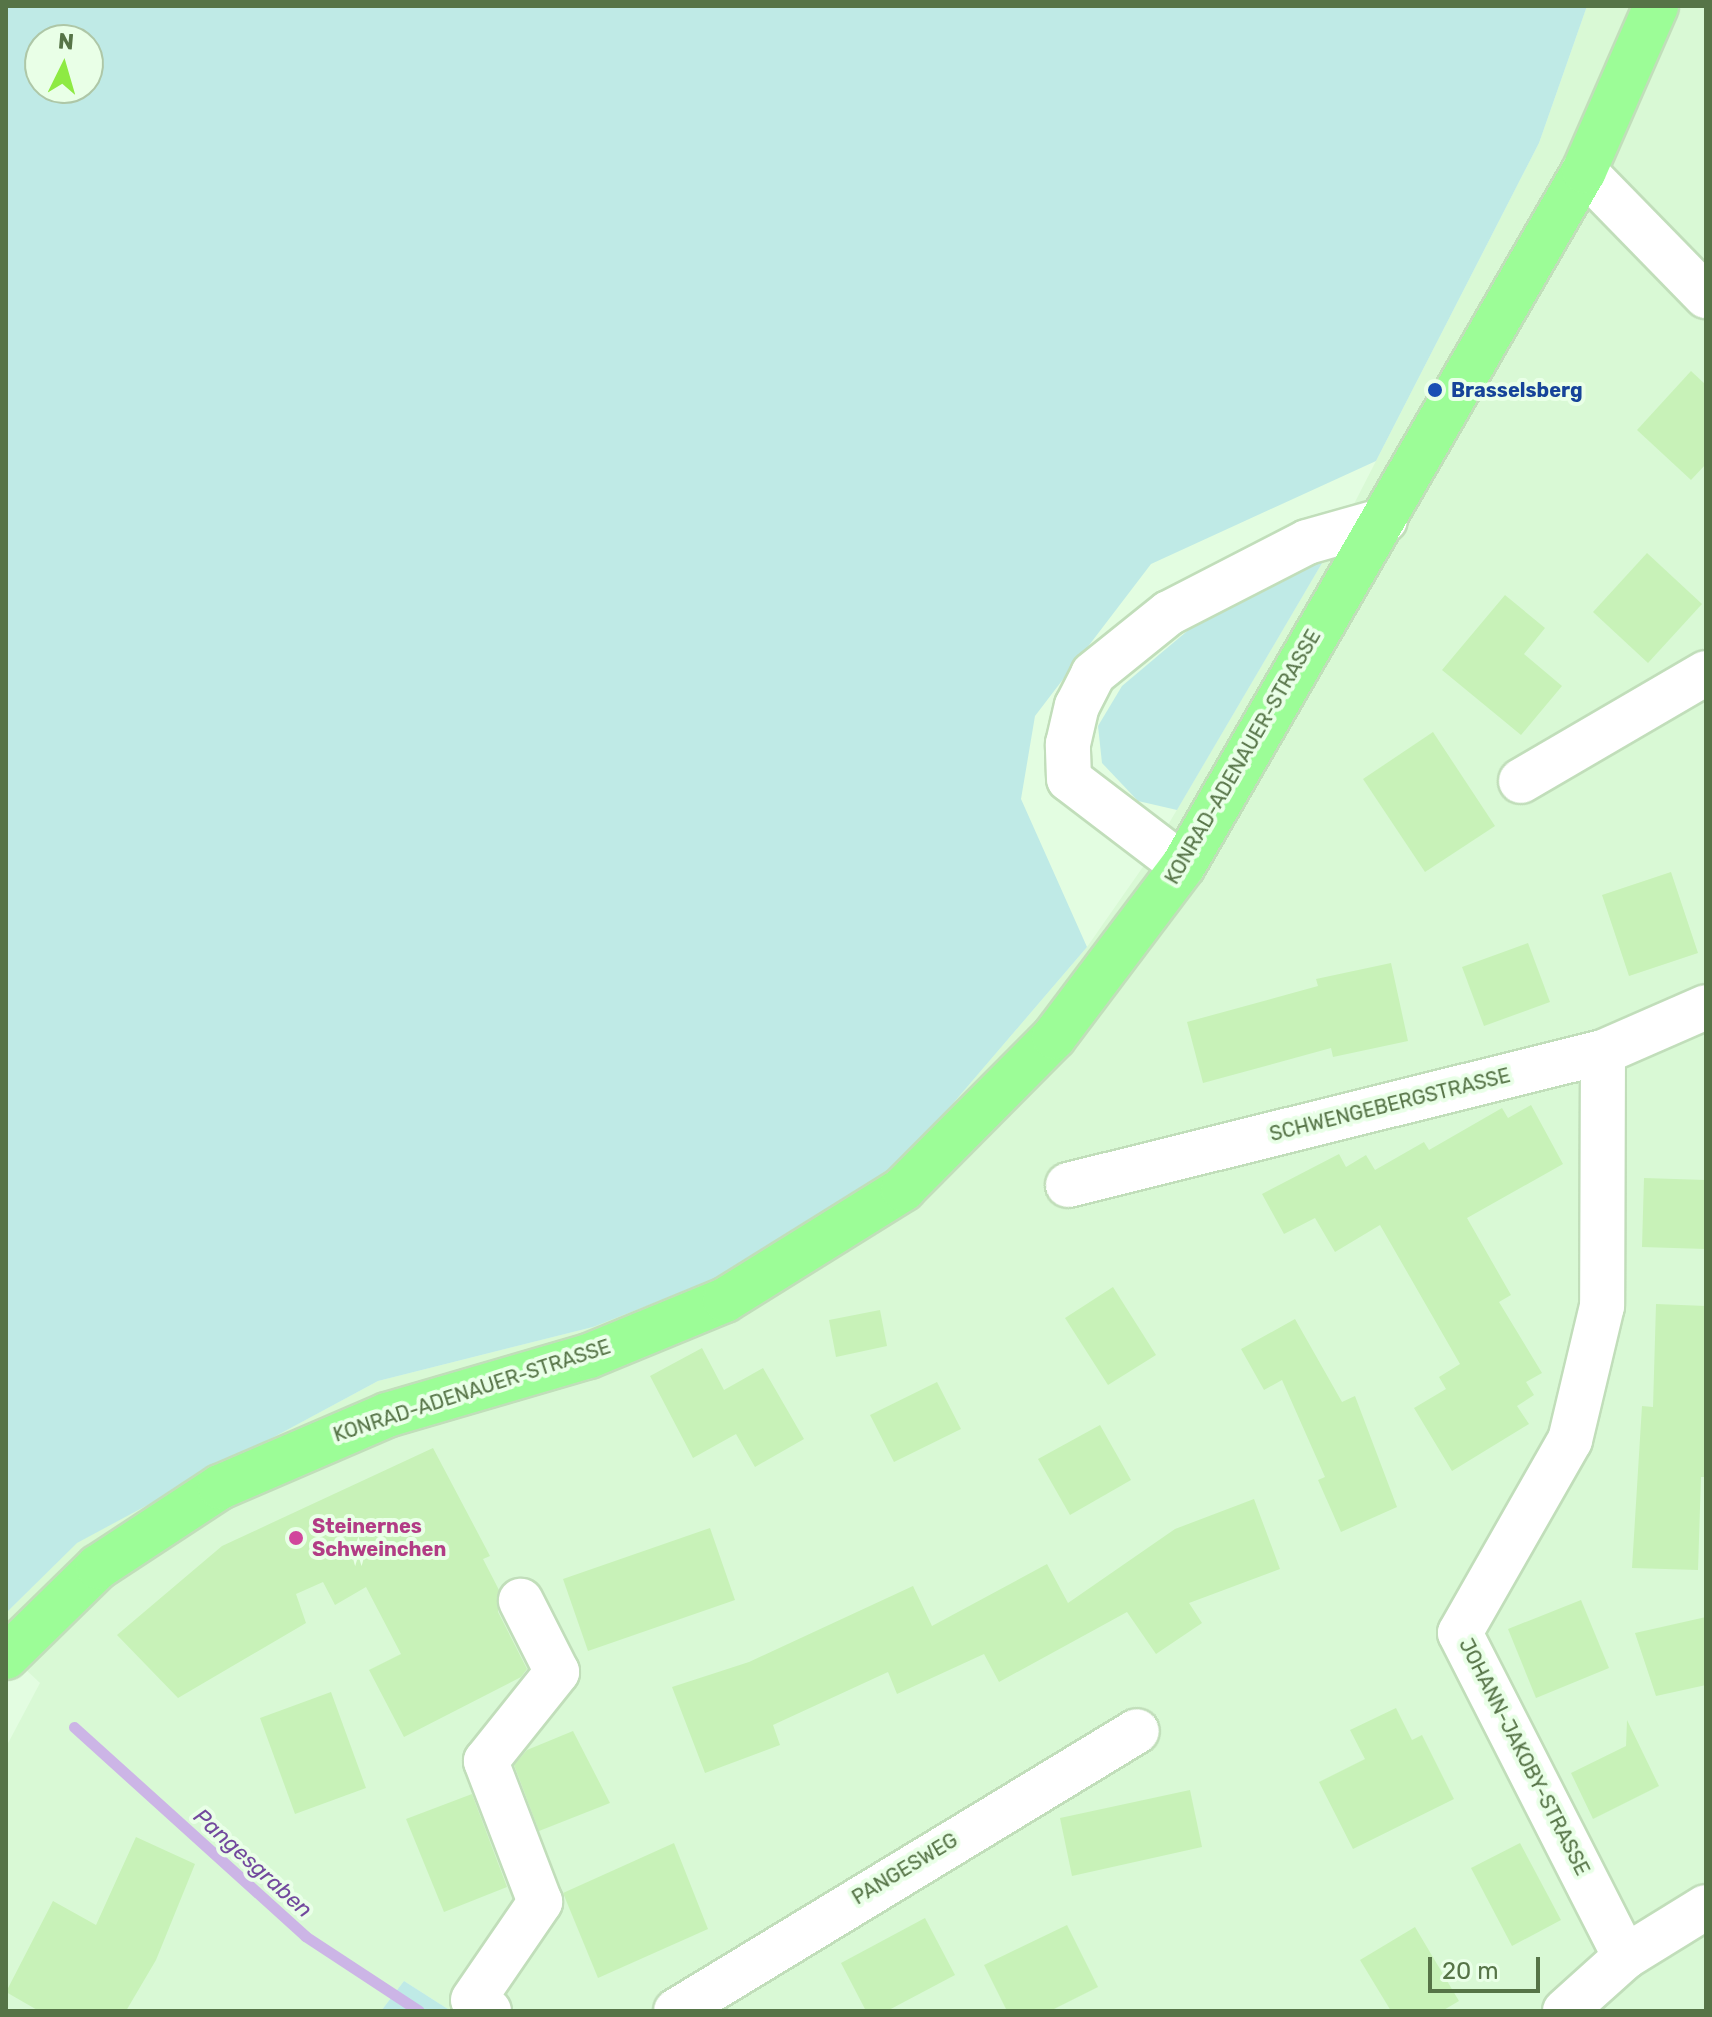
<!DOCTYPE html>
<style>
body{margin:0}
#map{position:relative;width:1712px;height:2017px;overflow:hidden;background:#e3fde1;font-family:Rubik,sans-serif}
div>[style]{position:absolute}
.residential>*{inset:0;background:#d9f9d5}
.green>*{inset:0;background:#bfeae6}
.stream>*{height:11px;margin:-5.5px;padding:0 5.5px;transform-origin:5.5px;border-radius:5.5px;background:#ccb5e6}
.building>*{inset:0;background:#c8f2b8}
.roads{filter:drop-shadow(2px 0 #c1deba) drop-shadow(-2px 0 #c1deba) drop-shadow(0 2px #c1deba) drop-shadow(0 -2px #c1deba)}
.minor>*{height:44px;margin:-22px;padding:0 22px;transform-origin:22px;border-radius:22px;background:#fff}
.major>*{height:44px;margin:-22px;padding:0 22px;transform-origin:22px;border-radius:22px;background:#9cfd97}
.dots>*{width:22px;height:22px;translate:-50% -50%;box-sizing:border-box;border:4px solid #e9ffe7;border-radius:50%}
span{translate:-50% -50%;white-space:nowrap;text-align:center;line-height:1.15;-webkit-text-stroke:8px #e9ffe7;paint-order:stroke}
.transit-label{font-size:20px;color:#164399;font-weight:700}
.left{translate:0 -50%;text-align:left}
.street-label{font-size:20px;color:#567447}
.hotel-label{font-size:20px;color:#b23c85;font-weight:700}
.water-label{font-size:22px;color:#72499d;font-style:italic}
.frame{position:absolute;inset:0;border:8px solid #567447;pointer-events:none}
.north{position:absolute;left:24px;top:24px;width:80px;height:80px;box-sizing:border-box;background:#e9ffe7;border:2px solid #aec7a7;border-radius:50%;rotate:5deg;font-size:22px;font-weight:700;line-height:32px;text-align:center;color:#567447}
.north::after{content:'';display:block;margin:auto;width:28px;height:36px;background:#8eea43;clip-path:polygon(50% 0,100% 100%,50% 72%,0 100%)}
.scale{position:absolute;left:1428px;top:1957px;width:112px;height:36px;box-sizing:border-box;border:4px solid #567447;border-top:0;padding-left:10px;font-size:24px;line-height:28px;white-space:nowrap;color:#567447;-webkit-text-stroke:6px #e9ffe7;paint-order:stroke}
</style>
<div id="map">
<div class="residential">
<i style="clip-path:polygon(1587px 6px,1706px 6px,1706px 2011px,451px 2011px,404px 1981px,381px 2011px,6px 2011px,6px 1747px,40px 1683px,6px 1651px,6px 1613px,76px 1543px,378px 1381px,593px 1327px,896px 1170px,1087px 947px,1145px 864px,1335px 541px,1539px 143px)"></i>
</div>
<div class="green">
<i style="clip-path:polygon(evenodd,6px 6px,1587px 6px,1539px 143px,1376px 461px,1151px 564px,1035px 716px,1021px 799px,1087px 947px,896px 1170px,715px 1279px,593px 1327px,378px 1381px,77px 1543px,6px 1613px,6px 6px,40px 40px,88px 40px,88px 88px,40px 88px,40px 40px)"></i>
<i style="clip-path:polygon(1335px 541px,1177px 810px,1138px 801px,1102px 763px,1098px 726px,1122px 686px,1192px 627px)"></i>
<i style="clip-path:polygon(404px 1981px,451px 2011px,381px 2011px)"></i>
</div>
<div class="stream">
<i style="left:74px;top:1727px;width:312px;rotate:42.1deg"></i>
<i style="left:305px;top:1936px;width:136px;rotate:33.3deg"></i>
</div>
<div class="building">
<i style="clip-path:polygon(1691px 371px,1706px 385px,1706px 464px,1691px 480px,1637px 430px)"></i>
<i style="clip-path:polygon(1647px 553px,1702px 604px,1648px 663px,1593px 612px)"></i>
<i style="clip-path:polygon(1505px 595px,1545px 628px,1524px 654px,1562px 686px,1521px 735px,1442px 670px)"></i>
<i style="clip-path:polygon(1433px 732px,1495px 826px,1425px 872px,1363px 779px)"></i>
<i style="clip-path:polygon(1671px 872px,1698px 953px,1629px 976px,1602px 895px)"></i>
<i style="clip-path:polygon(1528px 943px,1550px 1002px,1484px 1026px,1462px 967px)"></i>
<i style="clip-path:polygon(1391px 963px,1408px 1041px,1333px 1057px,1331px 1048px,1203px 1083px,1187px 1022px,1318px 986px,1316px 979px)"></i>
<i style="clip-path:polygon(1531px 1105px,1563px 1164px,1467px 1218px,1511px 1295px,1499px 1302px,1542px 1373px,1526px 1382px,1534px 1395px,1517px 1406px,1529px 1424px,1452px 1471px,1414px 1408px,1446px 1389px,1439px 1377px,1460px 1364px,1380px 1225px,1335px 1252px,1315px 1218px,1284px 1234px,1262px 1194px,1339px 1154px,1346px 1167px,1366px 1155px,1375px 1170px,1424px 1142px,1429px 1150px,1502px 1108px,1508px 1118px)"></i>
<i style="clip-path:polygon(1644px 1178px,1706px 1180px,1706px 1249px,1642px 1247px)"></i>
<i style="clip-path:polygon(1113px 1287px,1156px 1355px,1108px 1385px,1065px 1318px)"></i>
<i style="clip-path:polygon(1656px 1304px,1706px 1306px,1706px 1477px,1701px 1477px,1698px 1570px,1632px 1568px,1642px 1406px,1653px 1407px)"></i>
<i style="clip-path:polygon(880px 1310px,887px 1346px,836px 1357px,829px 1320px)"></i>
<i style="clip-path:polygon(1295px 1319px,1342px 1402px,1355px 1396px,1397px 1507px,1341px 1532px,1318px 1480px,1325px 1477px,1282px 1380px,1264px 1390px,1241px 1349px)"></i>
<i style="clip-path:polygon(702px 1348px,724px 1390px,763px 1368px,804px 1439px,755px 1467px,736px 1434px,693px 1458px,650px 1376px)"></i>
<i style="clip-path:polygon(937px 1382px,961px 1429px,894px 1462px,870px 1415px)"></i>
<i style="clip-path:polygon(1100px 1425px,1131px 1480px,1070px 1515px,1038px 1459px)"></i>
<i style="clip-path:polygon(433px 1448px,490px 1556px,483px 1559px,499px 1590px,498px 1612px,527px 1669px,521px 1677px,404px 1737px,369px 1670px,401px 1654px,366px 1587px,335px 1605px,323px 1582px,296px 1594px,306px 1623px,178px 1698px,117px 1635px,222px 1546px)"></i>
<i style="clip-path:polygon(1254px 1499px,1280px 1569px,1189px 1603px,1202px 1623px,1156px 1654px,1127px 1612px,999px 1682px,984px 1654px,897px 1694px,888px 1672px,773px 1725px,780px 1745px,705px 1773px,672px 1687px,749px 1662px,913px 1586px,932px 1626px,1047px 1564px,1068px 1603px,1175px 1529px)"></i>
<i style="clip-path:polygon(710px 1528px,735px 1600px,588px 1651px,563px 1579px)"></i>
<i style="clip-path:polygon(1581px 1600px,1609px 1668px,1536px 1698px,1508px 1629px)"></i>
<i style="clip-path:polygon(1706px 1617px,1706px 1685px,1656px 1696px,1635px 1633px)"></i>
<i style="clip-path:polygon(331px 1692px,366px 1788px,295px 1814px,260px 1718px)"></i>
<i style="clip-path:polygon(1396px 1708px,1412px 1740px,1422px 1735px,1454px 1799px,1353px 1849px,1319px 1782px,1365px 1759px,1350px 1730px)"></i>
<i style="clip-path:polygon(1627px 1720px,1659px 1786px,1593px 1819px,1571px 1773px,1626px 1746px)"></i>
<i style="clip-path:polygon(573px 1731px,610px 1803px,539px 1831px,514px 1765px,527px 1750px)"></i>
<i style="clip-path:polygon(1190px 1790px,1202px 1847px,1072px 1876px,1060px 1818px)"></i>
<i style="clip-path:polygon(472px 1794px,507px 1887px,444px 1912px,406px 1819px)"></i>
<i style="clip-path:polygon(136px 1837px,195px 1864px,156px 1960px,126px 2011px,39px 2011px,6px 1992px,53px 1901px,96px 1925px)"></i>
<i style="clip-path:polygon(674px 1843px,708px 1929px,598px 1978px,563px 1893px)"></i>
<i style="clip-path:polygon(1520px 1843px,1561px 1920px,1512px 1946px,1471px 1868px)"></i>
<i style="clip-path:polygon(925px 1918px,955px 1975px,887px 2011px,866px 2011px,841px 1963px)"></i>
<i style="clip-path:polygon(1067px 1925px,1098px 1987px,1050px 2011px,1007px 2011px,984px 1965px)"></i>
<i style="clip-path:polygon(1415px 1927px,1459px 2001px,1442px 2011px,1391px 2011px,1360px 1960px)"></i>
</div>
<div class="roads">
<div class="minor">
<i style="left:1584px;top:171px;width:175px;rotate:45.7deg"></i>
<i style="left:1521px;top:781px;width:214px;rotate:-30.3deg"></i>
<i style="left:1183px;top:866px;width:143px;rotate:-142.7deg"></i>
<i style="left:1069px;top:779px;width:35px;rotate:-92deg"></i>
<i style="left:1068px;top:744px;width:39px;rotate:-77deg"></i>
<i style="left:1077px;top:706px;width:36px;rotate:-63deg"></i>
<i style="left:1093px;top:674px;width:97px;rotate:-38.8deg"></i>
<i style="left:1169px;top:613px;width:155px;rotate:-27.2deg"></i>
<i style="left:1307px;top:542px;width:81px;rotate:-15.8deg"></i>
<i style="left:1603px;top:1052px;width:254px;rotate:90.2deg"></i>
<i style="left:1602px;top:1306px;width:138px;rotate:103.4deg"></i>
<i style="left:1570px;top:1440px;width:222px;rotate:119.7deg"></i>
<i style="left:1460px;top:1633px;width:364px;rotate:63deg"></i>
<i style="left:1068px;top:1185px;width:551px;rotate:-13.96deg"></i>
<i style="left:1603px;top:1052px;width:112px;rotate:-23.6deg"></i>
<i style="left:489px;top:2011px;width:19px;rotate:-145deg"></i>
<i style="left:473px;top:2000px;width:119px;rotate:-55.6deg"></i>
<i style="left:540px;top:1902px;width:151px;rotate:-111deg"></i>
<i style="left:486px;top:1761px;width:114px;rotate:-51.4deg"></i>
<i style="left:557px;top:1672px;width:80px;rotate:-116.9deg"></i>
<i style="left:676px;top:2011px;width:539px;rotate:-31.27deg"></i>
<i style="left:1565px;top:2011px;width:81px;rotate:-42deg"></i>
<i style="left:1625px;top:1957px;width:95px;rotate:-31.7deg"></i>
</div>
<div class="major">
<i style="left:6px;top:1657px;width:129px;rotate:-44.4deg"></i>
<i style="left:98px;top:1567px;width:146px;rotate:-33.3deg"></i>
<i style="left:220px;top:1487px;width:182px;rotate:-23.3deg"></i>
<i style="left:387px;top:1415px;width:210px;rotate:-16.3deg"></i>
<i style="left:589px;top:1356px;width:147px;rotate:-22.4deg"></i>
<i style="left:725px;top:1300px;width:210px;rotate:-31.9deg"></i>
<i style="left:903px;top:1189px;width:214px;rotate:-45.2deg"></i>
<i style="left:1054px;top:1037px;width:214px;rotate:-53deg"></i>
<i style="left:1183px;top:866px;width:802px;rotate:-60.02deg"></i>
<i style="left:1584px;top:171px;width:180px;rotate:-66.4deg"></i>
</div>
</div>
<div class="dots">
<i style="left:1435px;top:390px;background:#1a4fb4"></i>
<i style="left:296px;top:1538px;background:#d1479c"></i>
</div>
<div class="transit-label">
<span class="left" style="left:1451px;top:390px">Brasselsberg</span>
</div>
<div class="street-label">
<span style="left:1243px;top:757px;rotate:-60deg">KONRAD-ADENAUER-STRASSE</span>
<span style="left:1390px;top:1105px;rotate:-14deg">SCHWENGEBERGSTRASSE</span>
<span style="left:472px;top:1391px;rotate:-18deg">KONRAD-ADENAUER-STRASSE</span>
<span style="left:1524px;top:1757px;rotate:63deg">JOHANN-JAKOBY-STRASSE</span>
<span style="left:905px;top:1869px;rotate:-31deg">PANGESWEG</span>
</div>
<div class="hotel-label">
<span class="left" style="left:312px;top:1538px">Steinernes<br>Schweinchen</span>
</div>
<div class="water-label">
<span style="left:253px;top:1863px;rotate:42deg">Pangesgraben</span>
</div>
<div class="frame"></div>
<div class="north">N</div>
<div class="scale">20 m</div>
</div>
